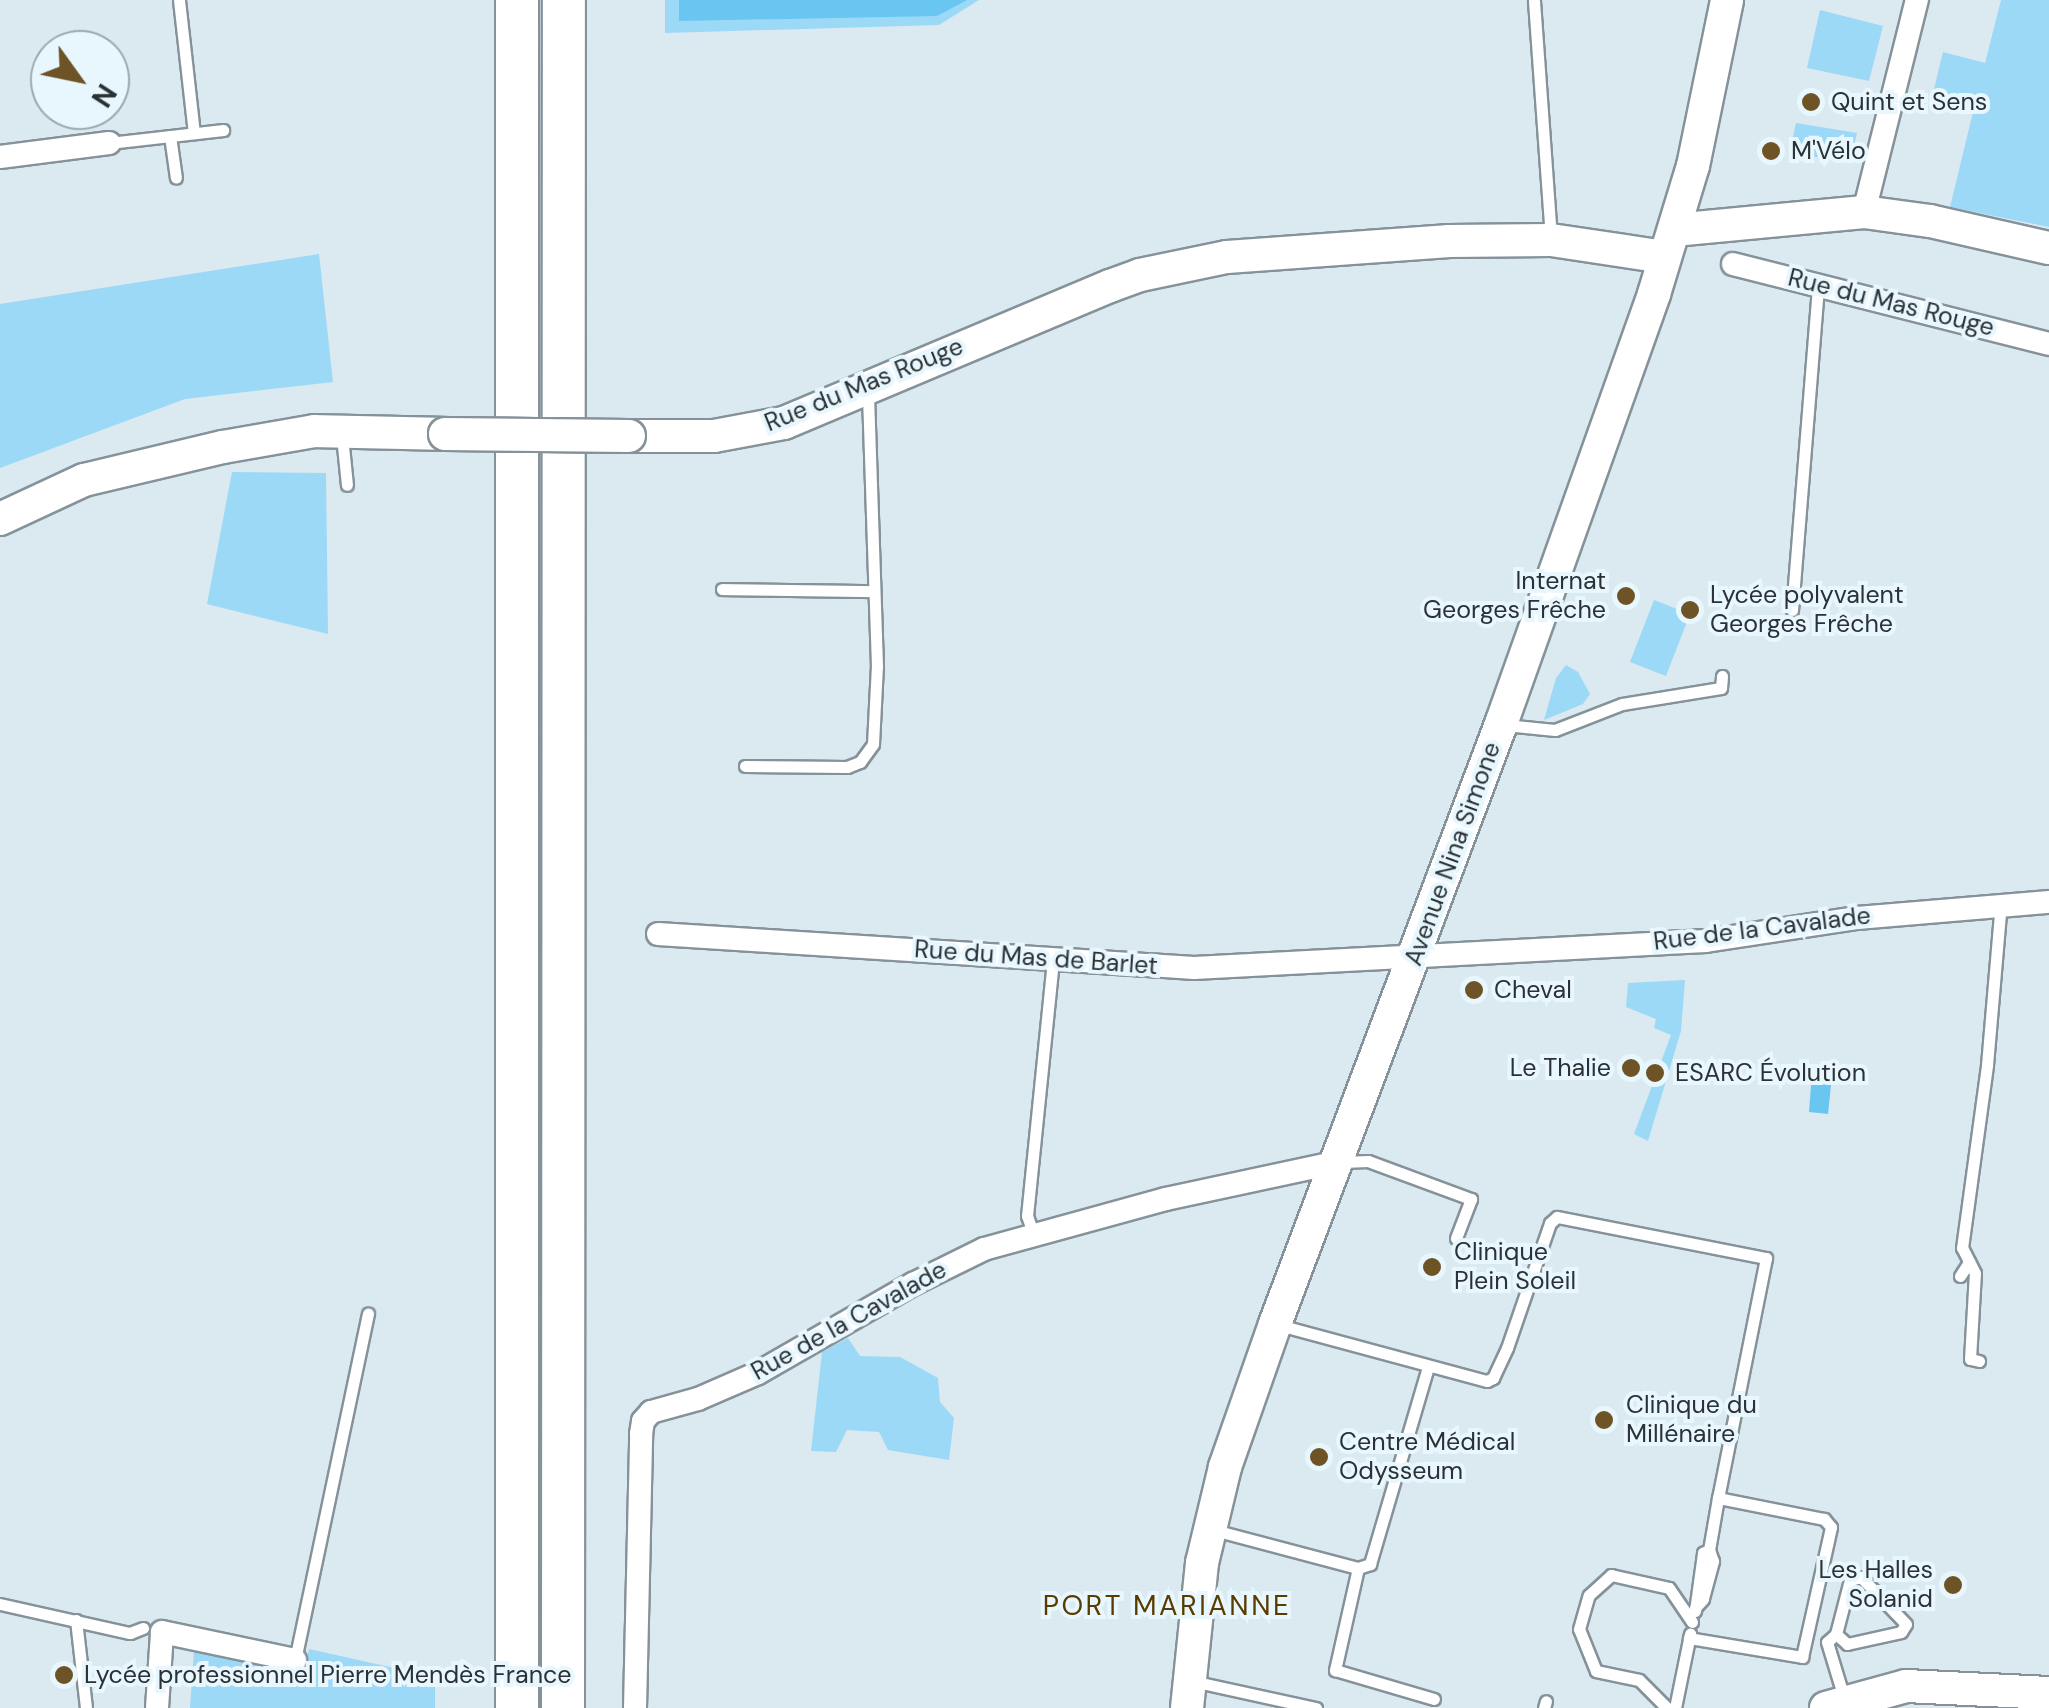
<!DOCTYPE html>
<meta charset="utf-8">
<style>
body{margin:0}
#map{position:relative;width:2049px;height:1708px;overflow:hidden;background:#dbe9f0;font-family:"DM Sans",sans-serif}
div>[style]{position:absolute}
.green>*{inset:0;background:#9cd9f7}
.water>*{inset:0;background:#69c6f0}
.roads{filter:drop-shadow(2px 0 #859299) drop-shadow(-2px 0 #859299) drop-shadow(0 2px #859299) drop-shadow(0 -2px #859299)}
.lane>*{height:11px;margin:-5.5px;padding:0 5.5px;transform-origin:5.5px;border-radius:5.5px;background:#fff}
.street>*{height:22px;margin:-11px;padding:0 11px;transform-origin:11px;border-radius:11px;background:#fff}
.secondary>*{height:32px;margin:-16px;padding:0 16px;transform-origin:16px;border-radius:16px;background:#fff}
.highway>*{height:42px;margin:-21px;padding:0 21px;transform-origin:21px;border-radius:21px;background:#fff}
.bridges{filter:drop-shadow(2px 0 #859299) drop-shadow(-2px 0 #859299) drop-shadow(0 2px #859299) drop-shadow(0 -2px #859299)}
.secondary-bridge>*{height:32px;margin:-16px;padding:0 16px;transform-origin:16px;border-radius:16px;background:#fff}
.dots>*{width:28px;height:28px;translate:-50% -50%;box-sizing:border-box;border:5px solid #e8f7fe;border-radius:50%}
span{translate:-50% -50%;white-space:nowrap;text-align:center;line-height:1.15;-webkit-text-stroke:8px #e8f7fe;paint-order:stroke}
.poi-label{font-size:25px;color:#2b3134}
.left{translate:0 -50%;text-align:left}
.right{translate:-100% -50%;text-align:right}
.street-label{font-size:25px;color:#2b3134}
.neighbourhood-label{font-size:28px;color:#593d00;letter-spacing:2.5px}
.north{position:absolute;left:30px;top:30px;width:100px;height:100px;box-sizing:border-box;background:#e8f7fe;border:2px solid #9ca8ad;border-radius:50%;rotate:123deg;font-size:28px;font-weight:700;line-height:40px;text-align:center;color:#2b3134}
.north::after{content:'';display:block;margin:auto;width:35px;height:45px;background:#6d5325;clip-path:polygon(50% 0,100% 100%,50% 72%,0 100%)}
</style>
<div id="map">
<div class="green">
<i style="clip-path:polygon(665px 0,979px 0,939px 25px,665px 33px)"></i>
<i style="clip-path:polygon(2001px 0,2049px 0,2049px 227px,1950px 207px,1974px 108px,1932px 97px,1943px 52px,1985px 63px)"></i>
<i style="clip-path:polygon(1820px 10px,1883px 26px,1869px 81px,1807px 68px)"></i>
<i style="clip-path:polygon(1796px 123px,1857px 133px,1852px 155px,1794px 158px,1796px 151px,1790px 150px)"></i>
<i style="clip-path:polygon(319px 254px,333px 382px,185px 399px,0 468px,0 304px)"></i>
<i style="clip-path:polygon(232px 472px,326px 473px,328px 634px,207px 604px)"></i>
<i style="clip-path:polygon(1654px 600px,1690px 614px,1666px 676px,1630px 662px)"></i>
<i style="clip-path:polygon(1566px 665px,1578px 672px,1590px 694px,1583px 704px,1544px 720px,1556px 678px)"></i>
<i style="clip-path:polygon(1685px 980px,1681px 1031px,1648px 1141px,1634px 1134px,1671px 1035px,1654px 1028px,1656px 1019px,1626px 1007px,1628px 983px)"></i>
<i style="clip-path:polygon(848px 1338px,860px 1356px,900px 1357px,938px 1378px,940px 1402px,954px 1418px,949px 1460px,888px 1450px,879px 1432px,847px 1430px,836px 1452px,811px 1451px,822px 1352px)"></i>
<i style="clip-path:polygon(309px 1649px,435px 1677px,435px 1708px,190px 1708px,194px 1650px,304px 1671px)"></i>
</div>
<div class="water">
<i style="clip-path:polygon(679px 0,967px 0,937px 16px,679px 21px)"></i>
<i style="clip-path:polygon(1812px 1073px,1832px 1075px,1828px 1114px,1809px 1112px)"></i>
</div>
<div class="roads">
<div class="lane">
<i style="left:179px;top:0;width:134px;rotate:83.6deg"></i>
<i style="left:1534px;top:1px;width:236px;rotate:85.9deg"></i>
<i style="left:170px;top:136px;width:42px;rotate:81.9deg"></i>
<i style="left:109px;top:143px;width:115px;rotate:-6.5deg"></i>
<i style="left:342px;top:436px;width:49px;rotate:84.2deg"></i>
<i style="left:722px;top:589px;width:152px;rotate:0.8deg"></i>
<i style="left:1792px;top:610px;width:326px;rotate:-85.4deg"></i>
<i style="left:1505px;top:725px;width:50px;rotate:5.7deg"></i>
<i style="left:1555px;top:730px;width:72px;rotate:-21.2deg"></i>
<i style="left:1622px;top:704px;width:100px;rotate:-9.2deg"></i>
<i style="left:1721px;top:688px;width:12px;rotate:-85deg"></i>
<i style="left:745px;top:766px;width:102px;rotate:0.6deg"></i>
<i style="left:847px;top:767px;width:14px;rotate:-21deg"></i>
<i style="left:860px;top:762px;width:22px;rotate:-54deg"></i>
<i style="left:873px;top:744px;width:78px;rotate:-87.1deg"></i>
<i style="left:877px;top:666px;width:274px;rotate:-91.9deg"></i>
<i style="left:1342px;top:1162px;width:26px;rotate:-2deg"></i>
<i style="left:1368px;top:1161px;width:110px;rotate:20.3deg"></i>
<i style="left:1471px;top:1199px;width:42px;rotate:111deg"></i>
<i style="left:1033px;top:1233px;width:18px;rotate:-109deg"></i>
<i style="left:1027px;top:1216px;width:258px;rotate:-84.2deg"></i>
<i style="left:1960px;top:1276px;width:17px;rotate:-57deg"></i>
<i style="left:1279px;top:1325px;width:215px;rotate:15.1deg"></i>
<i style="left:1487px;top:1381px;width:7px;rotate:-27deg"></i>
<i style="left:1493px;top:1378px;width:33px;rotate:-65deg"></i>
<i style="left:1507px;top:1348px;width:132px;rotate:-71deg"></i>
<i style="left:1550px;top:1223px;width:9px;rotate:-41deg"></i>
<i style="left:1557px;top:1217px;width:213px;rotate:11.1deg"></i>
<i style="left:1766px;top:1258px;width:245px;rotate:101.3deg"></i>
<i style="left:1718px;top:1498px;width:53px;rotate:99.8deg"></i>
<i style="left:1709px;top:1550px;width:12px;rotate:70deg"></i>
<i style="left:1713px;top:1561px;width:39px;rotate:105deg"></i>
<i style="left:1703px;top:1599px;width:12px;rotate:132deg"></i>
<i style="left:1979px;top:1361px;width:9px;rotate:-167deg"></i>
<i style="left:1970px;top:1359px;width:86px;rotate:-86.7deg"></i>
<i style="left:1975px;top:1273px;width:28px;rotate:-117deg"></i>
<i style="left:1962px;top:1248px;width:185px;rotate:-82.2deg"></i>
<i style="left:1987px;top:1065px;width:163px;rotate:-85.1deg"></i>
<i style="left:1214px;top:1530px;width:149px;rotate:14.8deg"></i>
<i style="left:1358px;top:1568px;width:13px;rotate:-18deg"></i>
<i style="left:1370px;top:1564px;width:205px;rotate:-73.6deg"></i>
<i style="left:1358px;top:1568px;width:105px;rotate:102.7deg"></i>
<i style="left:1335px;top:1670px;width:103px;rotate:16.3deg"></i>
<i style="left:0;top:1604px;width:133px;rotate:12.6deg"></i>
<i style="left:130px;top:1633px;width:14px;rotate:-21deg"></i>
<i style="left:1695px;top:1611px;width:59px;rotate:-82.1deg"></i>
<i style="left:1703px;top:1553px;width:7px;rotate:-27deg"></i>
<i style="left:76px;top:1620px;width:89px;rotate:83.5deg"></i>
<i style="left:1836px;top:1634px;width:15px;rotate:42deg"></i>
<i style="left:1847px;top:1644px;width:55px;rotate:-12.5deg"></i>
<i style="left:1901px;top:1632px;width:9px;rotate:-58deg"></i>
<i style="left:1906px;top:1624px;width:65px;rotate:-133.8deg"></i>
<i style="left:1861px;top:1577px;width:11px;rotate:165deg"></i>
<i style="left:1850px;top:1580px;width:56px;rotate:104.5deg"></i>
<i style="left:1836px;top:1634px;width:12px;rotate:138deg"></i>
<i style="left:1827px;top:1642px;width:59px;rotate:73.1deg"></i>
<i style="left:1689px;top:1638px;width:115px;rotate:9.5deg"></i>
<i style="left:1802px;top:1657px;width:133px;rotate:-77.4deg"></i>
<i style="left:1831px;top:1527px;width:11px;rotate:-131deg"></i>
<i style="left:1824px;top:1519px;width:108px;rotate:-168.8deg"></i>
<i style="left:295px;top:1660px;width:354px;rotate:-78.1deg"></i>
<i style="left:1192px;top:1681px;width:127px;rotate:12.3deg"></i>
<i style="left:1544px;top:1708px;width:7px;rotate:-74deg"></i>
<i style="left:1667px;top:1708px;width:40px;rotate:-135deg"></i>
<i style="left:1639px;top:1680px;width:44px;rotate:-168.2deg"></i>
<i style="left:1596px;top:1671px;width:45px;rotate:-112deg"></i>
<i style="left:1579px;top:1629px;width:35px;rotate:-74deg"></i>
<i style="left:1589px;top:1595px;width:30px;rotate:-42deg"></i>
<i style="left:1611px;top:1575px;width:59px;rotate:12.6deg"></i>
<i style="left:1669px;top:1588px;width:41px;rotate:55.9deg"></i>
<i style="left:1675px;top:1708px;width:76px;rotate:-78.5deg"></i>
</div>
<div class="street">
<i style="left:0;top:157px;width:110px;rotate:-7.3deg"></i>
<i style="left:1864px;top:212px;width:219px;rotate:-76deg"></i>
<i style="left:1733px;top:264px;width:326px;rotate:14.2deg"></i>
<i style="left:658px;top:934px;width:537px;rotate:3.63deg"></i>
<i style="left:1194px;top:968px;width:513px;rotate:-3.02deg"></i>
<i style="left:1706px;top:941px;width:153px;rotate:-8.7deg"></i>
<i style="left:1857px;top:918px;width:193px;rotate:-4.8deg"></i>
<i style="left:157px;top:1708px;width:76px;rotate:-86.2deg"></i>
<i style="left:162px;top:1632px;width:136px;rotate:11.9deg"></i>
<i style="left:635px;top:1708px;width:274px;rotate:-88.7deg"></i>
<i style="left:641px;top:1434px;width:13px;rotate:-81deg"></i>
<i style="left:643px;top:1421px;width:12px;rotate:-48deg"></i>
<i style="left:651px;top:1412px;width:49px;rotate:-15.5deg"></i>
<i style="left:698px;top:1399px;width:65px;rotate:-23.4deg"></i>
<i style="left:758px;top:1373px;width:179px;rotate:-29.9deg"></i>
<i style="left:913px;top:1284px;width:79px;rotate:-26.2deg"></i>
<i style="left:984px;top:1249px;width:189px;rotate:-15.4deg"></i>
<i style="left:1166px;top:1199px;width:176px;rotate:-12.1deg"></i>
</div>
<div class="secondary">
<i style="left:1674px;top:230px;width:191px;rotate:-5.4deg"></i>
<i style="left:1864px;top:212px;width:67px;rotate:7.8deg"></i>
<i style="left:1930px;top:221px;width:122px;rotate:12.8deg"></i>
<i style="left:629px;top:436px;width:85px"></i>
<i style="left:714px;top:436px;width:71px;rotate:-10.5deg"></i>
<i style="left:784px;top:423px;width:354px;rotate:-22.8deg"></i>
<i style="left:1110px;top:286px;width:32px;rotate:-20deg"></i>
<i style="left:1140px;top:275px;width:89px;rotate:-11.7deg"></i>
<i style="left:1227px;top:257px;width:223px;rotate:-4.1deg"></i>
<i style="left:1449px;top:241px;width:102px;rotate:-0.6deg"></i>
<i style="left:1551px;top:240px;width:115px;rotate:8.5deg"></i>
<i style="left:0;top:519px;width:93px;rotate:-24.9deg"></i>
<i style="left:84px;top:480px;width:143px;rotate:-13.4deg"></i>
<i style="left:223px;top:447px;width:93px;rotate:-9.9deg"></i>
<i style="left:315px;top:431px;width:130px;rotate:1.3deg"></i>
<i style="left:1187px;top:1708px;width:146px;rotate:-84.1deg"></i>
<i style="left:1202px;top:1563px;width:99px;rotate:-76.5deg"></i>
<i style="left:1225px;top:1467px;width:151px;rotate:-70.7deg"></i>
<i style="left:1275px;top:1324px;width:641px;rotate:-69.36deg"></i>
<i style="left:1501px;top:724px;width:456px;rotate:-70.4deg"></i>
<i style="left:1654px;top:294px;width:134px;rotate:-73.1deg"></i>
<i style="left:1693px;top:166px;width:169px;rotate:-78.4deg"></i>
<i style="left:1826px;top:1708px;width:83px;rotate:-15.4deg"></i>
<i style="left:1906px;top:1686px;width:143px;rotate:2.8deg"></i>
</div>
<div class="highway">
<i style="left:517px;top:1708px;width:1708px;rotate:-90deg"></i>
<i style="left:563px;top:1708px;width:1708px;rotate:-89.97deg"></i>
</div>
</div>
<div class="bridges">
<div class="secondary-bridge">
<i style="left:445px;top:434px;width:184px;rotate:0.6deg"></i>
</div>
</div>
<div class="dots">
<i style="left:1811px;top:102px;background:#6d5325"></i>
<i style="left:1771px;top:151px;background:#6d5325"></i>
<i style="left:1626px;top:596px;background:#6d5325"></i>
<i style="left:1690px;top:610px;background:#6d5325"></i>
<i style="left:1474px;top:990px;background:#6d5325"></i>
<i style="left:1631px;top:1068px;background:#6d5325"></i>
<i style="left:1655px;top:1073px;background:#6d5325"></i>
<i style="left:1432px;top:1267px;background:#6d5325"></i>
<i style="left:1604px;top:1420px;background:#6d5325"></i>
<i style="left:1319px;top:1457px;background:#6d5325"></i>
<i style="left:1953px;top:1585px;background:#6d5325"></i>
<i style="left:64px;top:1675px;background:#6d5325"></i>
</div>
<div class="poi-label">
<span class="left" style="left:1831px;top:102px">Quint et Sens</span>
<span class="left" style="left:1791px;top:151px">M'Vélo</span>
<span class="right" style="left:1606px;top:596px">Internat<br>Georges Frêche</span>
<span class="left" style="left:1710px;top:610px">Lycée polyvalent<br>Georges Frêche</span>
<span class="left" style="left:1494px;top:990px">Cheval</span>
<span class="right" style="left:1611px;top:1068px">Le Thalie</span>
<span class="left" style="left:1675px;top:1073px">ESARC Évolution</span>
<span class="left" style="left:1454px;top:1267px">Clinique<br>Plein Soleil</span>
<span class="left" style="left:1626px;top:1420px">Clinique du<br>Millénaire</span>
<span class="left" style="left:1339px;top:1457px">Centre Médical<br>Odysseum</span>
<span class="right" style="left:1933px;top:1585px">Les Halles<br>Solanid</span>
<span class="left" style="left:84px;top:1675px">Lycée professionnel Pierre Mendès France</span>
</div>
<div class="street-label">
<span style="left:1891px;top:303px;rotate:14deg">Rue du Mas Rouge</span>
<span style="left:864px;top:385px;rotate:-22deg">Rue du Mas Rouge</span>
<span style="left:1453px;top:854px;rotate:-70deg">Avenue Nina Simone</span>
<span style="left:1762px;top:929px;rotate:-7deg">Rue de la Cavalade</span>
<span style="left:1036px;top:958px;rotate:4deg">Rue du Mas de Barlet</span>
<span style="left:849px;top:1321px;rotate:-29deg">Rue de la Cavalade</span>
</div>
<div class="neighbourhood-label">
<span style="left:1167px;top:1606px">PORT MARIANNE</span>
</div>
<div class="north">N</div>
</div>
